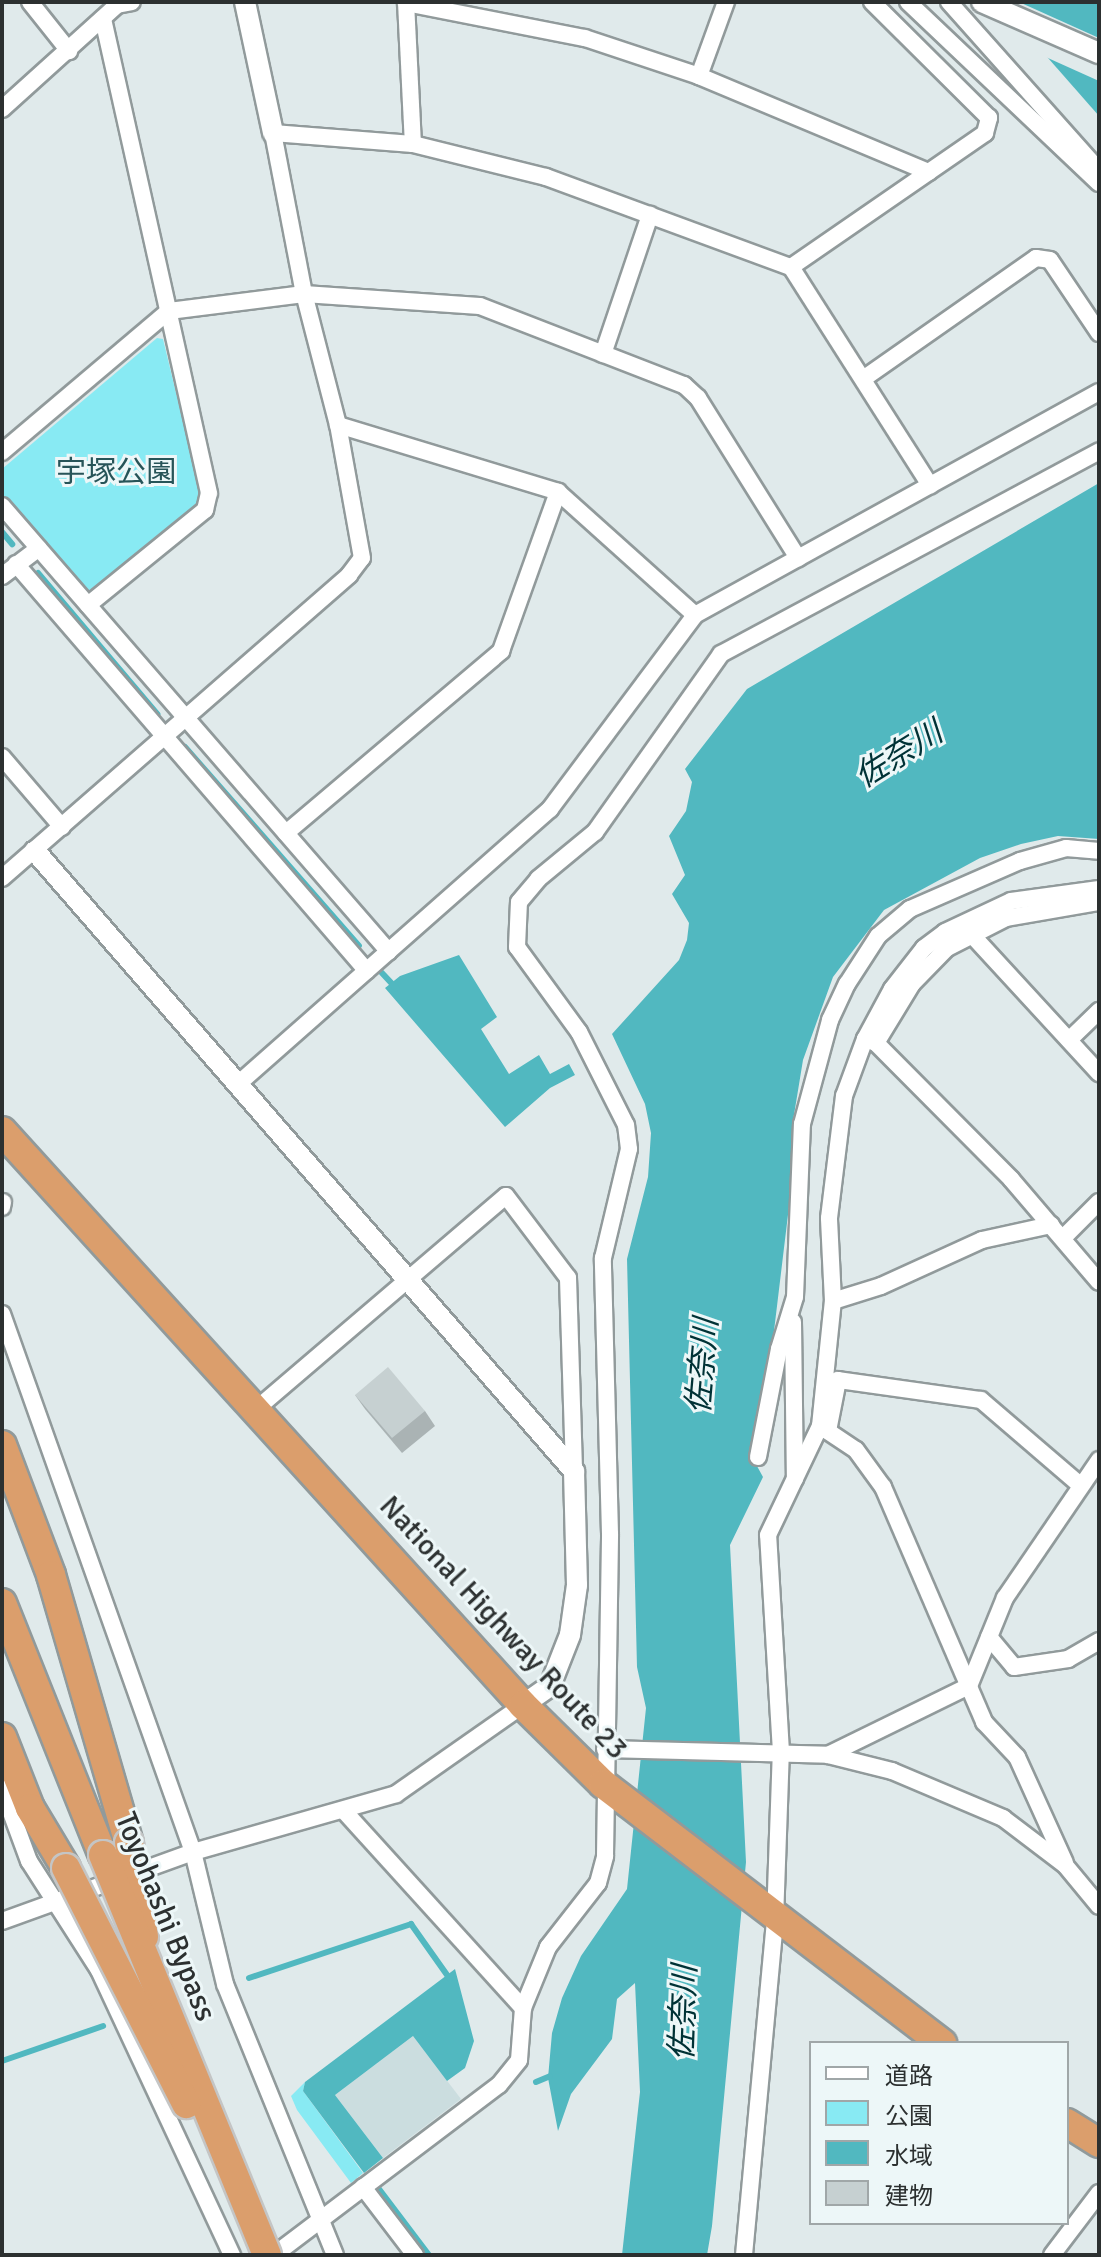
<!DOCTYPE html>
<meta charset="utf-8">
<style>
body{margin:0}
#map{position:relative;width:1101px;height:2257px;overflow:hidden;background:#e0eaeb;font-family:Signika,"Noto Sans JP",sans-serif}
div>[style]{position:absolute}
.built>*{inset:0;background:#cbdddf}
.green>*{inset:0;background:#88eaf3}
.water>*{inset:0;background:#51b8c0}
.pier>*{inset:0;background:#e0eaeb}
.stream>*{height:6px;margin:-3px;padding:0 3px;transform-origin:3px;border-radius:3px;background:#51b8c0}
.roads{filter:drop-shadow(2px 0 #919a9b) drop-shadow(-2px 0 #919a9b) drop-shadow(0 2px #919a9b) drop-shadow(0 -2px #919a9b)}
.minor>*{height:16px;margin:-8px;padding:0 8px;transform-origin:8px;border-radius:8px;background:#fff}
.tertiary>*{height:20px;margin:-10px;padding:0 10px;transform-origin:10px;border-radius:10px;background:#fff}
.trunk>*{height:28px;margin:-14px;padding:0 14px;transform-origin:14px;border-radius:14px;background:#db9e6c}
.bridges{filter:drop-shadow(2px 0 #c4c5c5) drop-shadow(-2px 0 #c4c5c5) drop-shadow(0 2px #c4c5c5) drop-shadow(0 -2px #c4c5c5)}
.trunk-bridge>*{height:28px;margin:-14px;padding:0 14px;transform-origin:14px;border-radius:14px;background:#db9e6c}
.wall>*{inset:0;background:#aab3b4}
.building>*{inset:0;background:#c6d0d1}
span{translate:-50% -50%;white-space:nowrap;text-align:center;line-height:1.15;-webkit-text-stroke:6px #edf7f8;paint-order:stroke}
.park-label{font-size:30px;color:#275458}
.street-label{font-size:30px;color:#2c3030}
.water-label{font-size:32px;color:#003236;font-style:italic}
.frame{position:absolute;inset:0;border:4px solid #2c3030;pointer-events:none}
.legend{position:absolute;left:809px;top:2041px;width:260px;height:184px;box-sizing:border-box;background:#edf7f8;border:2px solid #a0a7a8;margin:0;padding:10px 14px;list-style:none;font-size:24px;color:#2c3030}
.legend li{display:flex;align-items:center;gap:16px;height:40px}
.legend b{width:40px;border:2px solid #a0a7a8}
</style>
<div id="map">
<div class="built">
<i style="clip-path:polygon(413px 2036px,461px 2099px,383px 2158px,335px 2095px)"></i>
</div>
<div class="green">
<i style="clip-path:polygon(157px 338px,163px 339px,201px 496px,198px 506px,91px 591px,84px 589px,2px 494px,2px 469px)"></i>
<i style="clip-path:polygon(305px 2082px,303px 2091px,363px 2173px,351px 2183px,297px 2110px,291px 2096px)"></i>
</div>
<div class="water">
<i style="clip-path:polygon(999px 2px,1099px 2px,1099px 116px)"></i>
<i style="clip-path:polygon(1099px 483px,1099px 839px,1058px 836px,1021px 844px,980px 858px,884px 910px,833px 977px,803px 1060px,792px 1127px,794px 1165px,774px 1331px,752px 1457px,763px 1477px,730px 1545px,746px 1862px,712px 2226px,707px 2255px,622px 2255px,640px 2092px,635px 1983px,617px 1999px,612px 2039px,571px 2094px,558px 2131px,548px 2078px,552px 2033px,562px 1998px,581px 1956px,627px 1889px,646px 1708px,637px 1667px,627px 1259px,648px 1177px,651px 1133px,645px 1104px,612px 1034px,679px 960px,687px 940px,689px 923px,672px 894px,685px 875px,669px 836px,686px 811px,692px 782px,685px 769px,747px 689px)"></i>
<i style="clip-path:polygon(459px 955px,497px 1017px,481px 1029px,509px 1074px,539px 1055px,550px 1074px,569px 1064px,575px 1075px,550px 1088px,505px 1127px,385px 988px,400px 976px)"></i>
<i style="clip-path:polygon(455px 1969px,474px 2041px,465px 2068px,447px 2081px,413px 2036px,335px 2095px,383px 2158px,364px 2173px,303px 2091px,305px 2082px)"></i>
</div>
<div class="pier">
<i style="clip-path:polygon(994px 2px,1019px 2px,1099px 38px,1099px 81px,1039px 54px)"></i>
</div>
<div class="stream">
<i style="left:2px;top:532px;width:16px;rotate:50deg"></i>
<i style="left:38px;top:573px;width:185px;rotate:49.8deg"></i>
<i style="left:185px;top:747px;width:264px;rotate:48.8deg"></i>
<i style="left:382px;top:973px;width:21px;rotate:47deg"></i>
<i style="left:249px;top:1978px;width:171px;rotate:-18.4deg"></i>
<i style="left:411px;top:1924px;width:67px;rotate:54.7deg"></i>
<i style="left:2px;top:2061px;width:107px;rotate:-19.1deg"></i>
<i style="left:536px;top:2082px;width:15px;rotate:-23deg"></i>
<i style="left:379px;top:2189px;width:83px;rotate:52.9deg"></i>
</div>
<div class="roads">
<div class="minor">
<i style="left:30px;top:2px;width:63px;rotate:51.5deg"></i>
<i style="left:406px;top:2px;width:142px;rotate:87.2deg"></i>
<i style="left:908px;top:2px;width:263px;rotate:43.5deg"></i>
<i style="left:949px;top:2px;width:224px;rotate:48.3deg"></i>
<i style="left:406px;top:3px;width:182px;rotate:11.1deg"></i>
<i style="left:585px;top:38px;width:120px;rotate:18.4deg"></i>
<i style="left:699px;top:76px;width:249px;rotate:22.7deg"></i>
<i style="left:699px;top:76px;width:79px;rotate:-70deg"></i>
<i style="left:2px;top:109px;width:155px;rotate:-42.1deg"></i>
<i style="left:117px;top:5px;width:15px;rotate:-11deg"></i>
<i style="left:791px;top:267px;width:236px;rotate:-34.6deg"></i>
<i style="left:985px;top:133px;width:16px;rotate:-75deg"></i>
<i style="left:989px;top:118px;width:165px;rotate:-135.2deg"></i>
<i style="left:603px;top:354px;width:147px;rotate:-71.3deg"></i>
<i style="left:863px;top:379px;width:211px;rotate:-35deg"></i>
<i style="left:1036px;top:258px;width:14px;rotate:8deg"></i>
<i style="left:1050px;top:260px;width:88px;rotate:56.1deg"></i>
<i style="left:338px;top:425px;width:230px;rotate:16.9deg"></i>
<i style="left:558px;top:492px;width:184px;rotate:41.9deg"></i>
<i style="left:2px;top:452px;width:219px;rotate:-40.2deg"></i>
<i style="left:169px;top:311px;width:136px;rotate:-7.2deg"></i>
<i style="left:304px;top:294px;width:176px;rotate:3.9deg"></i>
<i style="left:480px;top:306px;width:219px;rotate:21.2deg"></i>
<i style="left:684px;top:385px;width:19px;rotate:43deg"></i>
<i style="left:698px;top:398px;width:189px;rotate:58deg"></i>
<i style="left:2px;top:506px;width:590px;rotate:49.05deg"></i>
<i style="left:16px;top:564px;width:537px;rotate:49.23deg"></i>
<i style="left:2px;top:576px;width:46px;rotate:-37.1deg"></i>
<i style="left:88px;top:605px;width:151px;rotate:-39.1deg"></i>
<i style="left:205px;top:510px;width:17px;rotate:-77deg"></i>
<i style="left:209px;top:493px;width:486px;rotate:-102.6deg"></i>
<i style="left:2px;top:757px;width:92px;rotate:49.4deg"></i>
<i style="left:286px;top:833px;width:282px;rotate:-40.2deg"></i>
<i style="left:501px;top:651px;width:169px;rotate:-70.3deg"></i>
<i style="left:2px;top:878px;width:461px;rotate:-41.1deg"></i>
<i style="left:349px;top:575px;width:21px;rotate:-53deg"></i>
<i style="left:362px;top:558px;width:135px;rotate:-100.2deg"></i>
<i style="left:338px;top:425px;width:135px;rotate:-104.5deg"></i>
<i style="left:304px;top:294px;width:164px;rotate:-100.9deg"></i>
<i style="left:273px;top:133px;width:140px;rotate:4.5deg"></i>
<i style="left:413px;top:144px;width:137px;rotate:13.9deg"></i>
<i style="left:546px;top:177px;width:261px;rotate:20.2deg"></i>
<i style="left:791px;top:267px;width:259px;rotate:57.5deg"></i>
<i style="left:972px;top:935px;width:188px;rotate:47.4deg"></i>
<i style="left:865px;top:1039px;width:12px;rotate:20deg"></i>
<i style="left:876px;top:1043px;width:192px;rotate:45.2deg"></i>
<i style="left:1011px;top:1179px;width:135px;rotate:49.5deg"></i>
<i style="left:1069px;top:1040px;width:42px;rotate:-44deg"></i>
<i style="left:876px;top:1043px;width:69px;rotate:-58.6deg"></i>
<i style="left:912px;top:984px;width:50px;rotate:-45.8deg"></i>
<i style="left:947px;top:948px;width:66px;rotate:-27deg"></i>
<i style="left:1006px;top:918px;width:94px;rotate:-9.8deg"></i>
<i style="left:238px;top:1084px;width:416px;rotate:-41.4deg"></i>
<i style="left:550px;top:809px;width:242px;rotate:-53.2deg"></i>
<i style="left:695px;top:615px;width:461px;rotate:-28.9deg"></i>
<i style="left:2px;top:1207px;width:5px;rotate:-79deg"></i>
<i style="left:1063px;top:1238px;width:51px;rotate:-45deg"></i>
<i style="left:833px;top:1301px;width:50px;rotate:-17.4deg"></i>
<i style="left:881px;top:1286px;width:111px;rotate:-24.5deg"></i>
<i style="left:982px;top:1240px;width:71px;rotate:-12.3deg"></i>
<i style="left:2px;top:1314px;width:571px;rotate:70.45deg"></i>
<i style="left:193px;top:1852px;width:203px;rotate:160.1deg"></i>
<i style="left:793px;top:1322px;width:157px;rotate:89.3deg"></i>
<i style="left:254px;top:1411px;width:331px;rotate:-40.5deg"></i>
<i style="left:506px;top:1196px;width:103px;rotate:52.9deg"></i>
<i style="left:568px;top:1278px;width:193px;rotate:88.2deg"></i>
<i style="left:820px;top:1426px;width:43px;rotate:33.7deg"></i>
<i style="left:856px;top:1450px;width:46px;rotate:53.9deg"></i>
<i style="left:883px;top:1487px;width:256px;rotate:66.7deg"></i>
<i style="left:984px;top:1722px;width:48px;rotate:46.7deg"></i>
<i style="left:1017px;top:1757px;width:116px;rotate:65.6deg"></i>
<i style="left:828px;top:1431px;width:52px;rotate:-78.9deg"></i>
<i style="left:838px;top:1380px;width:144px;rotate:8deg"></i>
<i style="left:981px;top:1400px;width:130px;rotate:40.6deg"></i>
<i style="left:758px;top:1457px;width:110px;rotate:-79deg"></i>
<i style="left:779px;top:1349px;width:54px;rotate:-72.9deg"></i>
<i style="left:795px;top:1297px;width:173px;rotate:-87.7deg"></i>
<i style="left:802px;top:1124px;width:108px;rotate:-74.9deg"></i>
<i style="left:830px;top:1020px;width:40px;rotate:-65deg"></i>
<i style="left:847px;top:984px;width:57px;rotate:-57.1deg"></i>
<i style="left:878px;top:936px;width:42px;rotate:-40.2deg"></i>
<i style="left:910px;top:909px;width:120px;rotate:-23.6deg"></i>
<i style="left:1020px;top:861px;width:48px;rotate:-15.8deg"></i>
<i style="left:1066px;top:848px;width:33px;rotate:5deg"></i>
<i style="left:989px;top:1637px;width:39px;rotate:50deg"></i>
<i style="left:1014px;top:1667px;width:55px;rotate:-8.4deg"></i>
<i style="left:1068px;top:1659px;width:36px;rotate:-30deg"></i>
<i style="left:605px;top:1749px;width:223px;rotate:1.5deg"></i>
<i style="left:828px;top:1755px;width:66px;rotate:14deg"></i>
<i style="left:892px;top:1771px;width:121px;rotate:22.9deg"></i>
<i style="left:1003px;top:1818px;width:78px;rotate:37.2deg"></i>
<i style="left:1065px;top:1865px;width:53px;rotate:50.3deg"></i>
<i style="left:828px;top:1755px;width:157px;rotate:-26.1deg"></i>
<i style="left:969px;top:1686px;width:95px;rotate:-67.8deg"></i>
<i style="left:1005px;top:1598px;width:167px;rotate:-55.7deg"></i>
<i style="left:2px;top:1788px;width:78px;rotate:69.7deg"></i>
<i style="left:29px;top:1861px;width:130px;rotate:57.3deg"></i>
<i style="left:99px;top:1970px;width:315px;rotate:65deg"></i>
<i style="left:345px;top:1812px;width:265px;rotate:47.8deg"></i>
<i style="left:363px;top:2187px;width:86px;rotate:52.6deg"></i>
<i style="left:274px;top:2255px;width:282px;rotate:-37.1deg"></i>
<i style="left:499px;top:2085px;width:32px;rotate:-51deg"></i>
<i style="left:519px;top:2060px;width:52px;rotate:-85.6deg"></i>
<i style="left:523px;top:2008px;width:66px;rotate:-67.7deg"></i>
<i style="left:548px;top:1947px;width:81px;rotate:-52deg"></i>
<i style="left:598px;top:1883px;width:28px;rotate:-75deg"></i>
<i style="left:605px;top:1856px;width:322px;rotate:-89.1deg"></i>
<i style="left:610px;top:1534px;width:276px;rotate:-91.5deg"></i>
<i style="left:603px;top:1258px;width:112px;rotate:-76.6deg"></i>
<i style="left:629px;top:1149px;width:24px;rotate:-97deg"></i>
<i style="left:626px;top:1125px;width:104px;rotate:-116.8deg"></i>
<i style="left:579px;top:1032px;width:105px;rotate:-126.1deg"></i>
<i style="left:517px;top:947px;width:45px;rotate:-87.5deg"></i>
<i style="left:519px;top:902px;width:30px;rotate:-50deg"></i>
<i style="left:538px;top:879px;width:74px;rotate:-39.5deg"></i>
<i style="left:595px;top:832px;width:218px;rotate:-54.7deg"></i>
<i style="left:721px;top:654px;width:429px;rotate:-28.2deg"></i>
<i style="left:335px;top:2255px;width:292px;rotate:-112.1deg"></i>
<i style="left:225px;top:1984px;width:136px;rotate:-103.6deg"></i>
<i style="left:193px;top:1852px;width:211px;rotate:-15.9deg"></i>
<i style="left:396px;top:1794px;width:155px;rotate:-35deg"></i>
<i style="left:744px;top:2255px;width:336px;rotate:-84.7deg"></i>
<i style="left:775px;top:1920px;width:168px;rotate:-88deg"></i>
<i style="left:781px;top:1752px;width:217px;rotate:-93.4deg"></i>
<i style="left:768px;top:1535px;width:121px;rotate:-64.5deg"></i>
<i style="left:820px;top:1426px;width:126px;rotate:-84.1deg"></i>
<i style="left:833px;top:1301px;width:83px;rotate:-92.8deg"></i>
<i style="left:829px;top:1218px;width:123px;rotate:-83deg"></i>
<i style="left:844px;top:1096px;width:61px;rotate:-69.8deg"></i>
<i style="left:865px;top:1039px;width:57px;rotate:-61.6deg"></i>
<i style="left:892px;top:989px;width:52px;rotate:-52deg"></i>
<i style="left:924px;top:948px;width:26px;rotate:-37deg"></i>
<i style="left:945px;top:932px;width:73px;rotate:-25.2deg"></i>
<i style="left:1011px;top:901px;width:89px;rotate:-7.8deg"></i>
<i style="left:1052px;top:2255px;width:78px;rotate:-52.8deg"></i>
</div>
<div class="tertiary">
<i style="left:245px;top:2px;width:134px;rotate:77.9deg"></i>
<i style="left:982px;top:2px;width:128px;rotate:23.6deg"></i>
<i style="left:35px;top:851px;width:822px;rotate:49deg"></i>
<i style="left:574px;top:1471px;width:114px;rotate:88.5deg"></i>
<i style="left:577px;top:1585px;width:50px;rotate:98deg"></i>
<i style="left:570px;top:1635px;width:55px;rotate:111.4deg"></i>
<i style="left:550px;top:1686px;width:33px;rotate:145deg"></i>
</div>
<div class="trunk">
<i style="left:2px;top:1131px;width:775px;rotate:47.77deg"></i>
<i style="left:523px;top:1705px;width:112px;rotate:44.6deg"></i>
<i style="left:603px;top:1784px;width:427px;rotate:37.4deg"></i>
<i style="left:2px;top:1445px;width:139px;rotate:69.3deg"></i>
<i style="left:51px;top:1575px;width:279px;rotate:73.8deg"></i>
<i style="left:2px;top:1603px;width:271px;rotate:68.2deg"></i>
<i style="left:2px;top:1737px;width:76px;rotate:68.5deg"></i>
<i style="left:30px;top:1808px;width:70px;rotate:59deg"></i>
<i style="left:1067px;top:2123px;width:38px;rotate:32deg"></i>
</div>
</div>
<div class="bridges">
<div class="trunk-bridge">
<i style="left:129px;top:1843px;width:95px;rotate:80.9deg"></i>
<i style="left:103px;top:1855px;width:432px;rotate:67.7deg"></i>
<i style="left:66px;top:1868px;width:265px;rotate:63deg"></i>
</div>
</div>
<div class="wall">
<i style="clip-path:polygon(355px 1395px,425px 1411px,435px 1426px,402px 1453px,365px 1409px)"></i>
</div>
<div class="building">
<i style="clip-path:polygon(388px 1367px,425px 1411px,392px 1438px,355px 1395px)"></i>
</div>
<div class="park-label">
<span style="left:116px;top:473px">宇塚公園</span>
</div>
<div class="street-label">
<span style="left:503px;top:1628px;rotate:47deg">National Highway Route 23</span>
<span style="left:165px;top:1917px;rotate:68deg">Toyohashi Bypass</span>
</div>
<div class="water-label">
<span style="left:899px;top:755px;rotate:-32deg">佐奈川</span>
<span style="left:703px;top:1366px;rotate:-85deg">佐奈川</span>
<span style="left:684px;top:2013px;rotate:-88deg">佐奈川</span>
</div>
<div class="frame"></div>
<ul class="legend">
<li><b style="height:10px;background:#fff"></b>道路</li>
<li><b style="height:22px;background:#88eaf3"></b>公園</li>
<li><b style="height:22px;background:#51b8c0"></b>水域</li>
<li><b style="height:22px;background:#c6d0d1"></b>建物</li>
</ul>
</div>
